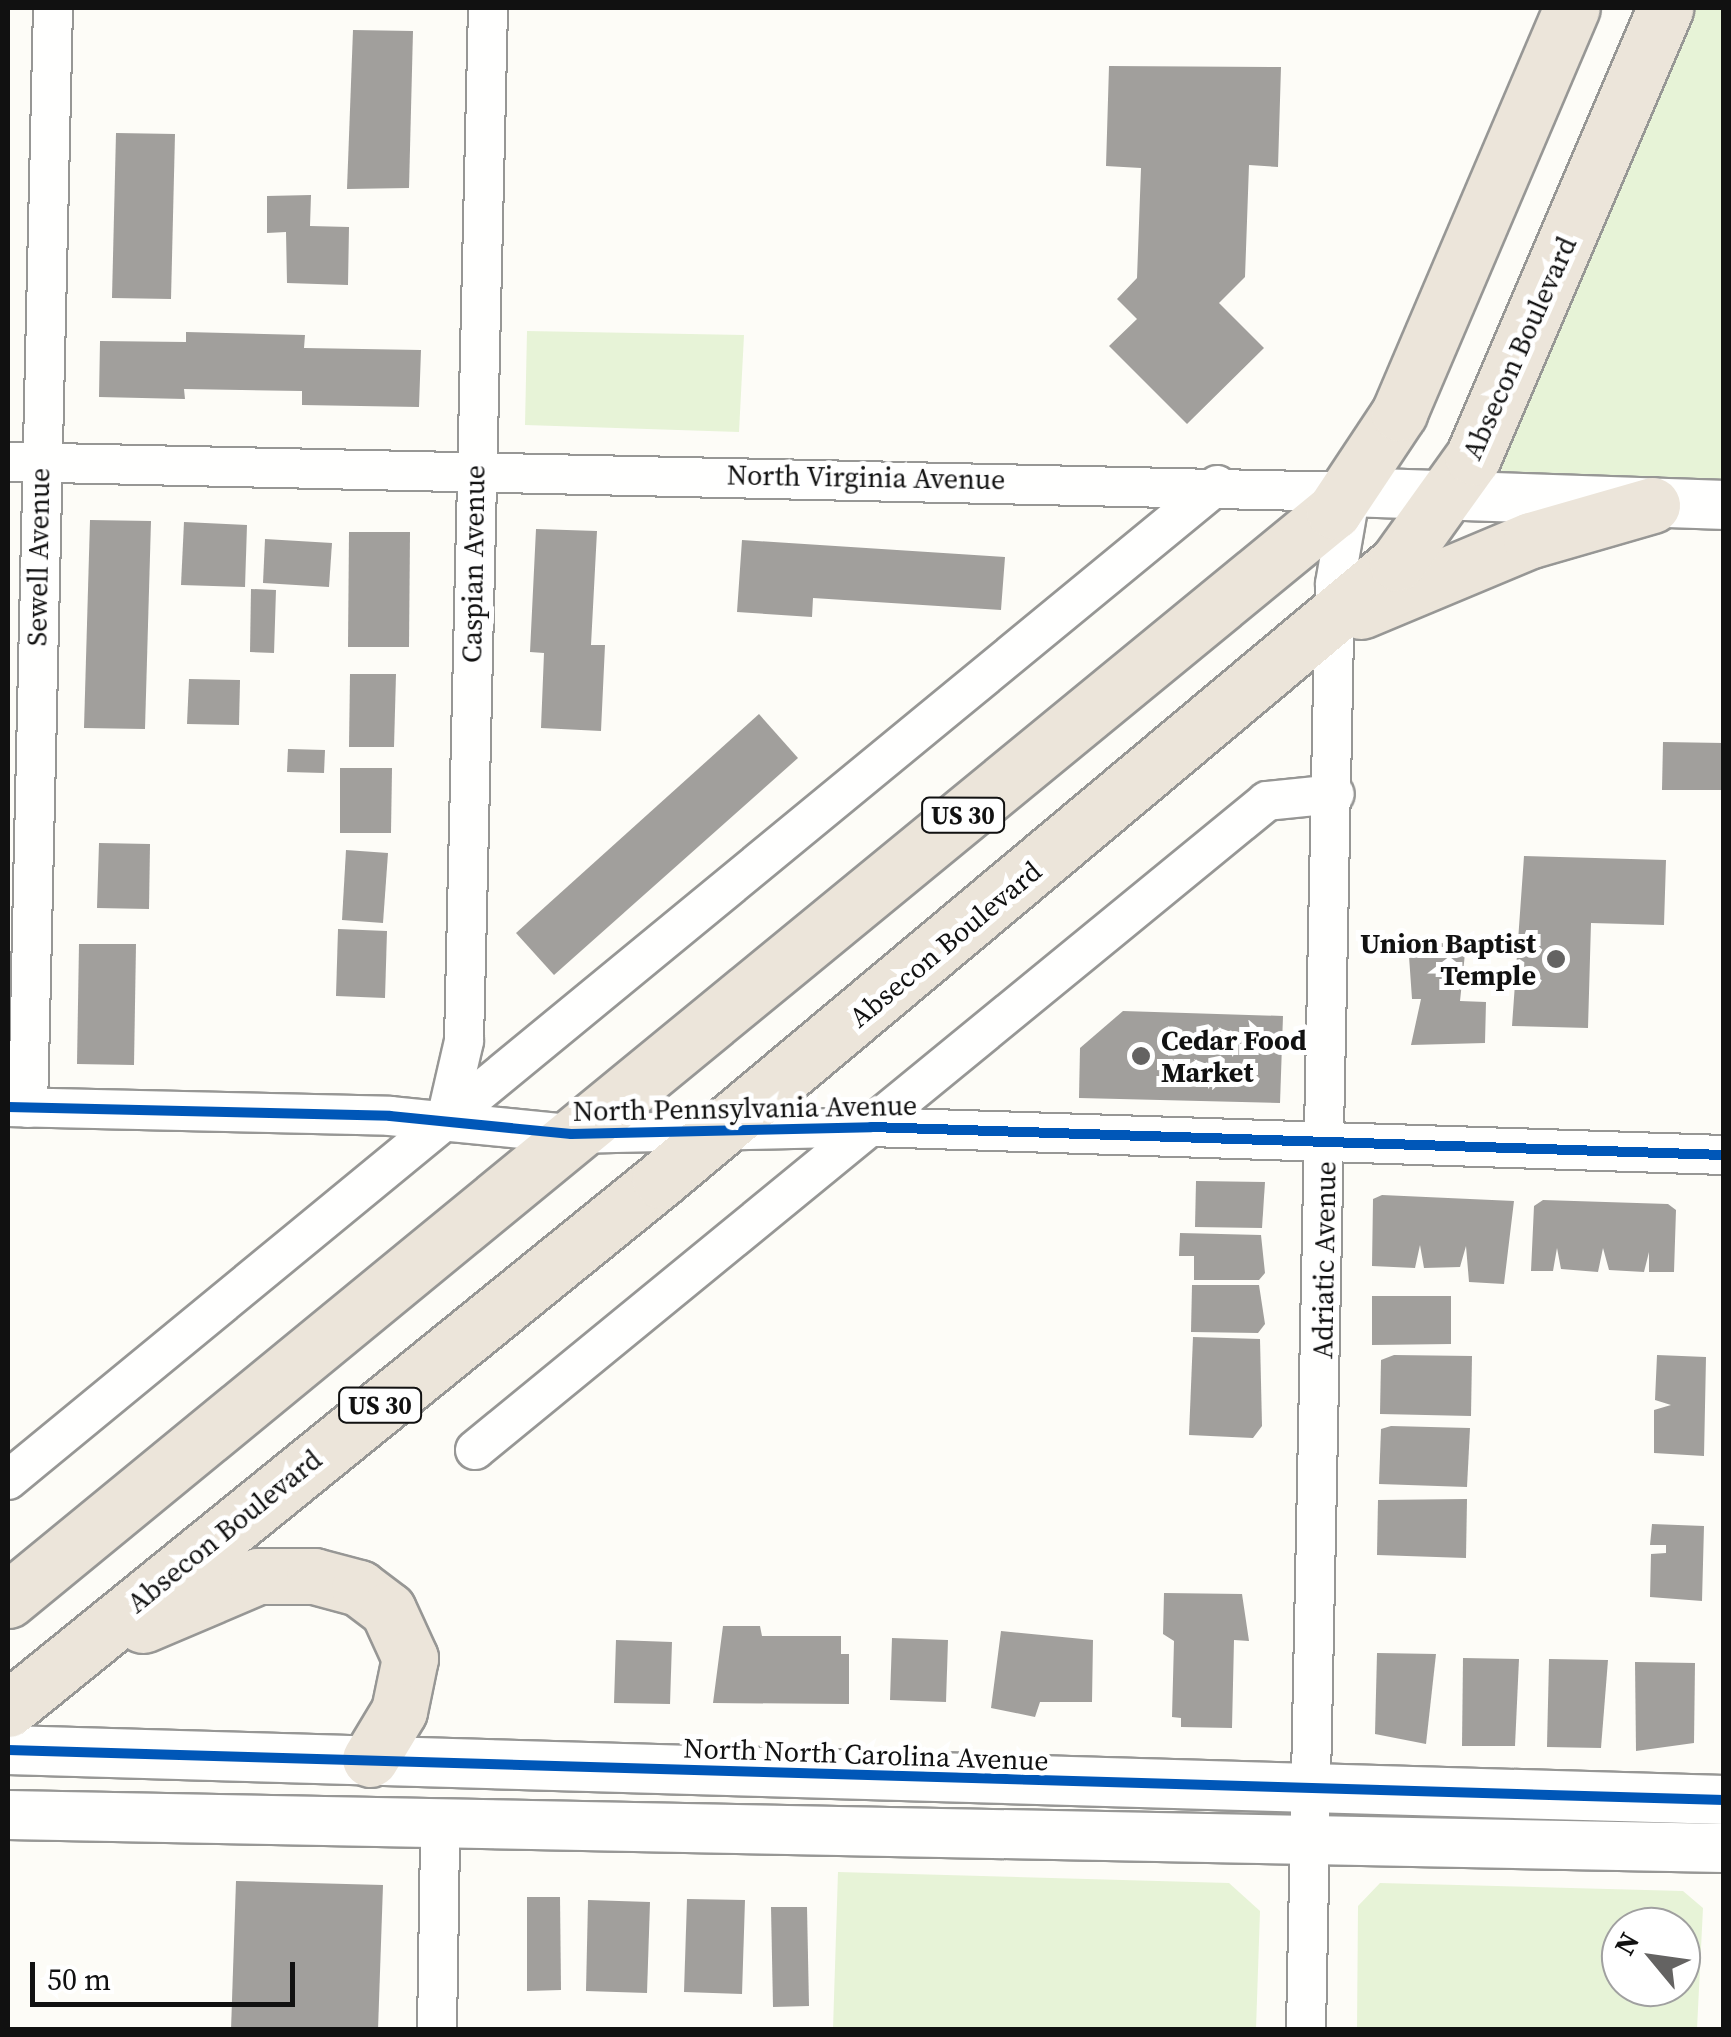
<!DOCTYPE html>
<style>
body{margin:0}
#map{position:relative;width:1731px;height:2037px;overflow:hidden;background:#fdfcf7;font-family:"Source Serif 4",serif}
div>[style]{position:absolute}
.green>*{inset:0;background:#e7f3d7}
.building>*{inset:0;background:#a19f9c}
.roads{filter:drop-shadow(2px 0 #979795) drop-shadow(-2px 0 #979795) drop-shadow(0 2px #979795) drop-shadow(0 -2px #979795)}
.minor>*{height:38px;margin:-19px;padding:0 19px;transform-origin:19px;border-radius:19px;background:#fffffe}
.tertiary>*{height:48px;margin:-24px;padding:0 24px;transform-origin:24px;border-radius:24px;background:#fffffe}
.trunk>*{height:55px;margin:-27.5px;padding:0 27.5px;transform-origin:27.5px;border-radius:27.5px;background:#ece5da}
.cycleway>*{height:10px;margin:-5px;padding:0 5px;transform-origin:5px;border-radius:5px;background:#0057b8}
.dots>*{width:28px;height:28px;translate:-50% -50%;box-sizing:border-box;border:5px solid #fff;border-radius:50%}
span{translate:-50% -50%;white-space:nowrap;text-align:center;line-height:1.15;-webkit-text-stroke:10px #fff;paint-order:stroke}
.shield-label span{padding:2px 8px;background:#fff;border:2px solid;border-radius:8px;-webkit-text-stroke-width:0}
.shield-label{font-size:25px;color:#111;font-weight:700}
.street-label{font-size:28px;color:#111}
.poi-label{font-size:28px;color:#111;font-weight:700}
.right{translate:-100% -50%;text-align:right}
.left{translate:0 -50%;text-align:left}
.frame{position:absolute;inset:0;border:10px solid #111;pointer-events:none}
.north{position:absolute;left:1601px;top:1907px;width:100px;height:100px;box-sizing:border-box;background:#fff;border:2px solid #a0a0a0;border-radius:50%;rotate:299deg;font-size:28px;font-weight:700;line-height:40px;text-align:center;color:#111}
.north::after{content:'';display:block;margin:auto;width:35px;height:45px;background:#646362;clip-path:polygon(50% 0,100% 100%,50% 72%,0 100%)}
.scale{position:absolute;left:30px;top:1962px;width:265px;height:45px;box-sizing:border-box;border:5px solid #111;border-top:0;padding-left:12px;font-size:30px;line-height:35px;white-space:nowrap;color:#111;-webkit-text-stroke:8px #fff;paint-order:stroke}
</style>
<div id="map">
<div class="green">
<i style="clip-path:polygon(1694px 8px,1723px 8px,1723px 483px,1501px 481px,1502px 460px)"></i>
<i style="clip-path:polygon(527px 331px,744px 335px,739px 432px,525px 425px)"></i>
<i style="clip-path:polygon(838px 1872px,1229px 1883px,1260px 1911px,1256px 2029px,833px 2029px)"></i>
<i style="clip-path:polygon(evenodd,1380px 1883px,1683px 1891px,1703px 1908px,1697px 2029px,1357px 2029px,1358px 1906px,1380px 1883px,1621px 1927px,1681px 1927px,1681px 1987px,1621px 1987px,1621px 1927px)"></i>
</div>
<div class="building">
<i style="clip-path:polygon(353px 30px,413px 31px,409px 188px,347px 189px)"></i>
<i style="clip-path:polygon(1109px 66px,1281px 67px,1278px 167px,1249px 165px,1245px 277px,1219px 303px,1264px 348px,1187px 424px,1109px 346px,1137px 319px,1117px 299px,1137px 278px,1141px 168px,1106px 166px)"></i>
<i style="clip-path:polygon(116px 133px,175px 134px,171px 299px,112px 298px)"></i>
<i style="clip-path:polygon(311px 195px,310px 226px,349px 227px,348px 285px,287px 283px,286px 232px,267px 233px,267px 196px)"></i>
<i style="clip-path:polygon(186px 332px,305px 335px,304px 348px,421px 350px,419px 407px,302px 405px,302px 391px,184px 389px,185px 399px,99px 397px,100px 341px,186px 342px)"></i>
<i style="clip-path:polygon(90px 520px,151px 521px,145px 729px,84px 728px)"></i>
<i style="clip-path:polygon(184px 522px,247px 525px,245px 587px,181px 585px)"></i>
<i style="clip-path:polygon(536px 529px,597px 531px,591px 645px,605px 645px,601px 731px,541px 728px,544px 653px,530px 652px)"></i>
<i style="clip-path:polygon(349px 532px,410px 532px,409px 647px,348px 647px)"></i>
<i style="clip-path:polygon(265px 539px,332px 543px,329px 587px,263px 583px)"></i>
<i style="clip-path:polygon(742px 540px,1005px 557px,1001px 610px,813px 598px,812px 617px,737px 612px)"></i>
<i style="clip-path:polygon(251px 589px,276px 590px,274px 653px,250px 652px)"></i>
<i style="clip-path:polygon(350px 674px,396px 674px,394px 747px,349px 747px)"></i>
<i style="clip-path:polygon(189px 679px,240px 680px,239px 725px,187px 724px)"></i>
<i style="clip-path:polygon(759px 714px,798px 758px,554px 975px,516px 933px)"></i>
<i style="clip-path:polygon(1663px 742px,1724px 743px,1723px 790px,1662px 790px)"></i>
<i style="clip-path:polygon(288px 749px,325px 750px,324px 773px,287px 772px)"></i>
<i style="clip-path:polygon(340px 768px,392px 768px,391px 833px,340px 833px)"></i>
<i style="clip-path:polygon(99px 843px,150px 844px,149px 909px,97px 908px)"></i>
<i style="clip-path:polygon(346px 850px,388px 853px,383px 923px,342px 920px)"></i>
<i style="clip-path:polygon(1524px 856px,1666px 860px,1664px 925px,1591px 923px,1588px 1028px,1512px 1026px)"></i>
<i style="clip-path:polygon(338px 929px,387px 931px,385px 998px,336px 996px)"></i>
<i style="clip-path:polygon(1408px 942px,1466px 944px,1460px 1001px,1486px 1002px,1485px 1043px,1411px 1045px,1421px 999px,1412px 999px)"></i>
<i style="clip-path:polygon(79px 944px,136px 944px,134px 1065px,77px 1064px)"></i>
<i style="clip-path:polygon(1123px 1011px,1283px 1016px,1280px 1103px,1079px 1098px,1080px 1048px)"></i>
<i style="clip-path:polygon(1196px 1181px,1265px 1182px,1262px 1228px,1195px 1227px)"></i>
<i style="clip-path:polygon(1382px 1195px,1514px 1201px,1504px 1284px,1469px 1282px,1466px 1246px,1460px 1267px,1424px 1268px,1420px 1245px,1415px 1268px,1372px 1266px,1373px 1199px)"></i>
<i style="clip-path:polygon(1543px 1200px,1668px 1204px,1676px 1210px,1674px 1272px,1649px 1272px,1649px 1252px,1644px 1272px,1609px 1270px,1603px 1248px,1598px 1272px,1561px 1269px,1557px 1248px,1553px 1271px,1531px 1271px,1534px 1206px)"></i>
<i style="clip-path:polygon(1180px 1233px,1261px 1235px,1265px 1273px,1259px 1280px,1194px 1280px,1194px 1256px,1179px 1256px)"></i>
<i style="clip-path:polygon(1192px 1285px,1259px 1285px,1265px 1324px,1258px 1333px,1191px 1332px)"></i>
<i style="clip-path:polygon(1372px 1296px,1451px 1296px,1451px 1344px,1372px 1345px)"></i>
<i style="clip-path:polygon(1193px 1337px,1260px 1339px,1262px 1426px,1253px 1438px,1189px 1435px)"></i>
<i style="clip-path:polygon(1394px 1355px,1472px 1356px,1471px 1416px,1380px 1414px,1381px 1360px)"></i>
<i style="clip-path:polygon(1657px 1355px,1706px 1357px,1704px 1456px,1654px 1453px,1654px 1410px,1671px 1405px,1655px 1400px)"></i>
<i style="clip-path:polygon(1391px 1426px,1470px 1428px,1467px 1487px,1379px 1484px,1381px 1429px)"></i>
<i style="clip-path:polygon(1467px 1499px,1466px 1558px,1377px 1555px,1378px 1500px)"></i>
<i style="clip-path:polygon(1652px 1524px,1704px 1526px,1702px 1601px,1650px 1597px,1651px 1554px,1666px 1553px,1666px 1545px,1650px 1545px)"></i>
<i style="clip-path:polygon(1164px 1593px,1242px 1594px,1249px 1641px,1234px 1640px,1232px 1728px,1181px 1727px,1181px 1718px,1172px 1717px,1174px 1641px,1163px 1634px)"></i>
<i style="clip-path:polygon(723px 1626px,760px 1626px,762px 1636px,841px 1636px,841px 1654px,849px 1654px,849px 1704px,713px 1703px)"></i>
<i style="clip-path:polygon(1001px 1631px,1093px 1640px,1092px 1702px,1040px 1702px,1035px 1717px,991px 1708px)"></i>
<i style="clip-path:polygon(892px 1638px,948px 1640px,946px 1702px,890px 1700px)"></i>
<i style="clip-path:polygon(616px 1640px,672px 1642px,670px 1704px,614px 1703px)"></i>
<i style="clip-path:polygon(1377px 1653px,1436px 1654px,1426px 1744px,1375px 1734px)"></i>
<i style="clip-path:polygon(1463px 1658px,1519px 1659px,1515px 1746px,1462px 1746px)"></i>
<i style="clip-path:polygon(1549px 1659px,1608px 1660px,1601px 1748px,1547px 1747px)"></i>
<i style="clip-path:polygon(1635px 1662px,1695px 1663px,1694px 1743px,1636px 1751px)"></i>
<i style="clip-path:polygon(236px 1881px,383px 1885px,378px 2030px,231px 2030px)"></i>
<i style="clip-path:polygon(527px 1897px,560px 1897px,561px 1990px,527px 1991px)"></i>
<i style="clip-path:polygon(687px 1899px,745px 1900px,742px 1994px,684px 1992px)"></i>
<i style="clip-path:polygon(588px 1900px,650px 1902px,647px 1993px,586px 1991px)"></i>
<i style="clip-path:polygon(771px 1907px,807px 1907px,809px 2006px,773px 2007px)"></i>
</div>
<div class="roads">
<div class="minor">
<i style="left:8px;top:462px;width:1343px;rotate:1.28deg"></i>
<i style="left:1351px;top:492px;width:93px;rotate:99.9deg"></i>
<i style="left:1335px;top:584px;width:1446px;rotate:91.15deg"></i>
<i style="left:8px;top:1107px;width:382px;rotate:1.3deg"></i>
<i style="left:390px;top:1116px;width:182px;rotate:5.7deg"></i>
<i style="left:571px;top:1134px;width:300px;rotate:-1.3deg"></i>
<i style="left:871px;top:1127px;width:853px;rotate:1.88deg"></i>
<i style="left:28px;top:1108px;width:1100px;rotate:-88.7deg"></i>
<i style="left:446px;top:1119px;width:80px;rotate:-77deg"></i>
<i style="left:464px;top:1041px;width:1033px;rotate:-88.67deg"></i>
<i style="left:475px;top:1450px;width:1024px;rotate:-39.33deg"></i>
<i style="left:1267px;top:801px;width:68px;rotate:-5.9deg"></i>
<i style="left:8px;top:1480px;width:1566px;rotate:-39.45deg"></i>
<i style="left:437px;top:2030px;width:202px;rotate:-89.1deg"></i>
</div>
<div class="tertiary">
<i style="left:1351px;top:492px;width:373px;rotate:2deg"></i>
<i style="left:8px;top:1750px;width:1717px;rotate:1.67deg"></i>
<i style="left:8px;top:1815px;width:1716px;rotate:1.1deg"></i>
</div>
<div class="trunk">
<i style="left:1361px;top:611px;width:184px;rotate:-22.7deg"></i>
<i style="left:1531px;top:540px;width:126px;rotate:-16.1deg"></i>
<i style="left:8px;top:1600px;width:1716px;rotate:-39.4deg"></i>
<i style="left:1334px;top:511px;width:118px;rotate:-56.4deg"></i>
<i style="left:1399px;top:413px;width:440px;rotate:-66.9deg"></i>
<i style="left:143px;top:1625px;width:125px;rotate:-23.1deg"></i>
<i style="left:258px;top:1576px;width:56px"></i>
<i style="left:314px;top:1576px;width:47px;rotate:14.9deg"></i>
<i style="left:359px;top:1588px;width:36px;rotate:37deg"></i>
<i style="left:388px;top:1610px;width:53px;rotate:65.4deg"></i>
<i style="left:410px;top:1658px;width:54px;rotate:101.7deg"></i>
<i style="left:399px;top:1711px;width:56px;rotate:121.1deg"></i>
<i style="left:8px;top:1709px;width:840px;rotate:-39.05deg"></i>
<i style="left:660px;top:1180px;width:961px;rotate:-39.94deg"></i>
<i style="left:1397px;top:563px;width:130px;rotate:-54.4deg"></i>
<i style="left:1473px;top:457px;width:488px;rotate:-66.8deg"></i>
</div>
</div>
<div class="cycleway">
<i style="left:8px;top:1107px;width:382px;rotate:1.3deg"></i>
<i style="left:390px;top:1116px;width:182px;rotate:5.7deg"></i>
<i style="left:571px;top:1134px;width:300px;rotate:-1.3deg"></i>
<i style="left:871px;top:1127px;width:853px;rotate:1.88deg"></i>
<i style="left:8px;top:1750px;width:1717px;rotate:1.67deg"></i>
</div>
<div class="dots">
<i style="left:1556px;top:959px;background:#646362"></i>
<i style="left:1141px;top:1056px;background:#646362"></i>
</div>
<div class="shield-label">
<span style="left:963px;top:815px">US 30</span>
<span style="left:380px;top:1405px">US 30</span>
</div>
<div class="street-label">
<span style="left:1519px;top:348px;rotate:-66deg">Absecon Boulevard</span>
<span style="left:866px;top:477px;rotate:1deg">North Virginia Avenue</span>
<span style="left:38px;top:557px;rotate:-89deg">Sewell Avenue</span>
<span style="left:473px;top:564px;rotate:-89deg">Caspian Avenue</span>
<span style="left:945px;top:944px;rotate:-40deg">Absecon Boulevard</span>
<span style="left:745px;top:1108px;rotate:-1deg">North Pennsylvania Avenue</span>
<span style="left:1324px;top:1260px;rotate:-89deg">Adriatic Avenue</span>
<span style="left:224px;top:1531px;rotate:-39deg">Absecon Boulevard</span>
<span style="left:866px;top:1754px;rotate:2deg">North North Carolina Avenue</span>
</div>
<div class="poi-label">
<span class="right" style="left:1536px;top:959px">Union Baptist<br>Temple</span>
<span class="left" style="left:1161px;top:1056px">Cedar Food<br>Market</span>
</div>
<div class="frame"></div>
<div class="north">N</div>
<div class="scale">50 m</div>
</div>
